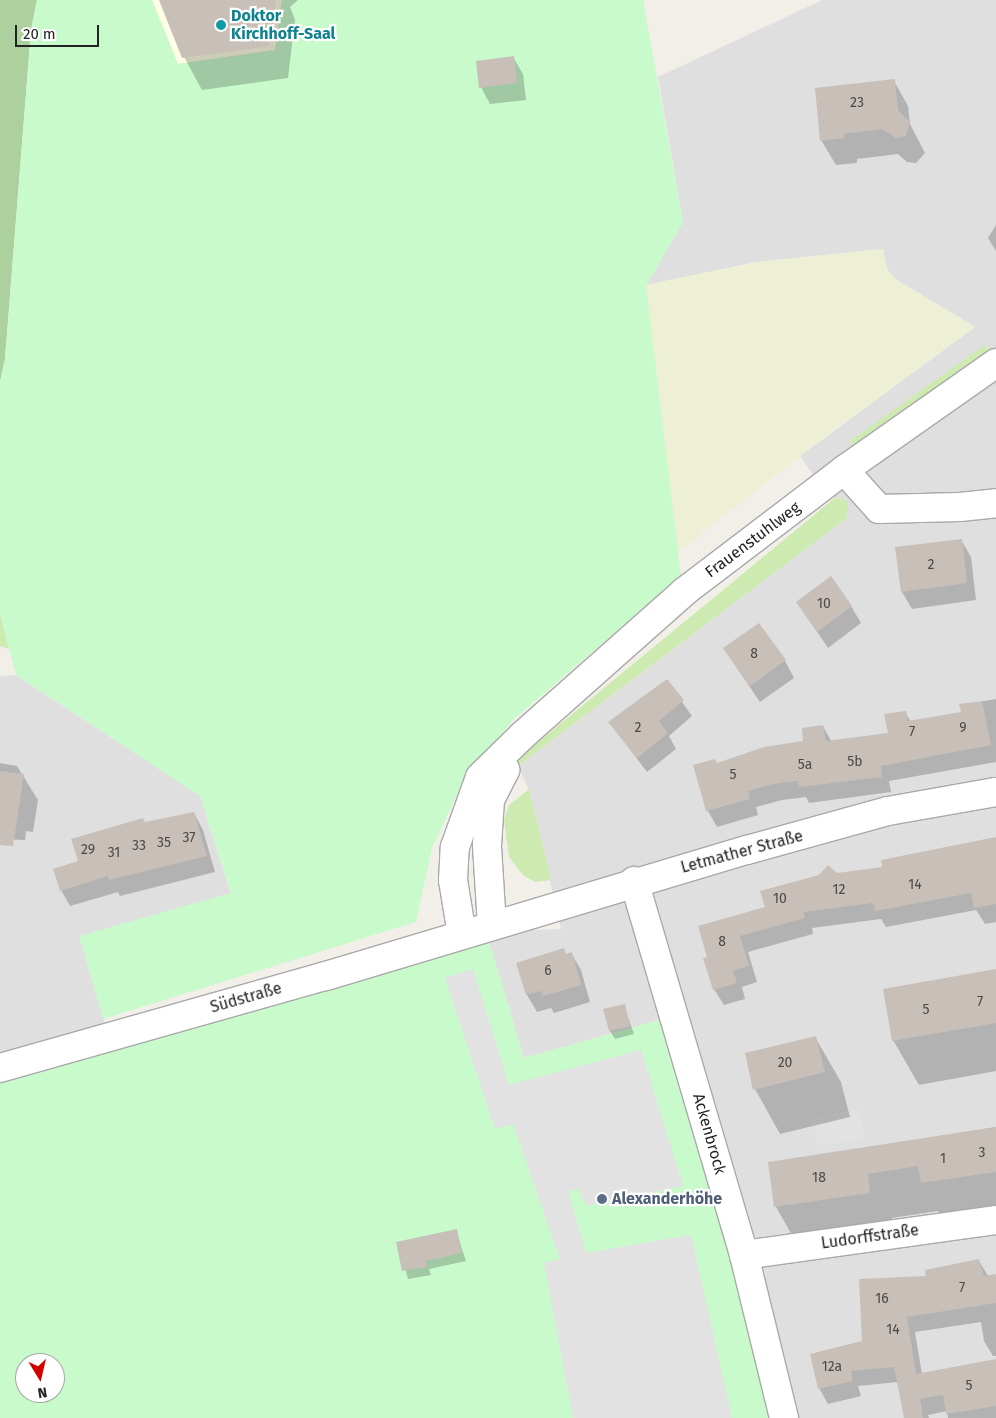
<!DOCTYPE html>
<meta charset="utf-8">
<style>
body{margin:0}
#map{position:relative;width:996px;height:1418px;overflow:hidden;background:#f2efe9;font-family:"Fira Sans",sans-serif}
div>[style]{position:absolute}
.residential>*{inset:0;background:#e0dfdf}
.education>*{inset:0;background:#ffffe5}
.farmland>*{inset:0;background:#eef0d5}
.grass>*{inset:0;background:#cdebb0}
.forest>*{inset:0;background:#add19e}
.park>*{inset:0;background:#c8facc}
.parking>*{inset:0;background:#e2e2e2}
.shadow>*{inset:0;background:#0003}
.building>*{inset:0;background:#c7bfb8}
.roads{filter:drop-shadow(1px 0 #a9a9a9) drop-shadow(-1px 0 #a9a9a9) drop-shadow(0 1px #a9a9a9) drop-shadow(0 -1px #a9a9a9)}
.minor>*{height:28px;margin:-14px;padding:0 14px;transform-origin:14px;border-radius:14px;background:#fff}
.dots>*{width:14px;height:14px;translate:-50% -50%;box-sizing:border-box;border:2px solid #fff;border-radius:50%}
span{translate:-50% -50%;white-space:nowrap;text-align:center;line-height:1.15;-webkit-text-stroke:4.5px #fff;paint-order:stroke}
.number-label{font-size:14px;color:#4b4948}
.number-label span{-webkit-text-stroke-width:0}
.culture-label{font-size:16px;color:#0d838f;font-weight:700}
.left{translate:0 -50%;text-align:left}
.street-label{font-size:16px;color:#222}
.service-label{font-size:16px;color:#4e5e75;font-weight:700}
.north{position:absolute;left:15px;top:1353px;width:50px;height:50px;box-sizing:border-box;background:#fff;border:1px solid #a7a7a7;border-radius:50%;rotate:171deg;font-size:14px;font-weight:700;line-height:20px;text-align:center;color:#222}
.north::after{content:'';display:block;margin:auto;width:18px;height:22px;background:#d40000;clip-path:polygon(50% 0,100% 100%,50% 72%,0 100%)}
.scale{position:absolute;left:15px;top:25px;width:84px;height:22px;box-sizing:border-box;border:2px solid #222;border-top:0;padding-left:6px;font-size:15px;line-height:18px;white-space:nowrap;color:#222;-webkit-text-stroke:4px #fff;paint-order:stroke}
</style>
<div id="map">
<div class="residential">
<i style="clip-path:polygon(822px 0,996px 0,996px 1418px,784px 1418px,670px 1017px,524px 1058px,486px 931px,561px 929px,529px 790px,518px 766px,847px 518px,836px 497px,830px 499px,800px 456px,975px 327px,895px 279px,887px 269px,882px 249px,757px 262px,646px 285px,683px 222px,658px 77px)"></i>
<i style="clip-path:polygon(16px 675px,200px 796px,231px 894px,80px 936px,109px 1038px,0 1068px,0 676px)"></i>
</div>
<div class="education">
<i style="clip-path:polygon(152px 0,282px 0,275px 50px,178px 64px)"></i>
</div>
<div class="farmland">
<i style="clip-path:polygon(883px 249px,887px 269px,895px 279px,975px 327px,827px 435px,678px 552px,646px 285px,757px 262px)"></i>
</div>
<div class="grass">
<i style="clip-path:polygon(985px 345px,990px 351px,855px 448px,850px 441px)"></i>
<i style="clip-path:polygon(836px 497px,848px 502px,847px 518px,518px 766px,520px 757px)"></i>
<i style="clip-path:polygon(0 613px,9px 649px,0 646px)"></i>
<i style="clip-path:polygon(529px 789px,551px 880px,535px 882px,524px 876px,509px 857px,504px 819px,509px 805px)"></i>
</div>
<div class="forest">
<i style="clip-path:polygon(0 0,37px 0,31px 30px,5px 359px,0 382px)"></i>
</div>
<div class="park">
<i style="clip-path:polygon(37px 0,152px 0,178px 64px,275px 50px,282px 0,643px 0,683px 222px,646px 285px,681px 576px,514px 719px,466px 775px,432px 848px,416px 922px,103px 1019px,79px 936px,231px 893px,200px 796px,16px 675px,0 613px,0 382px,5px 359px,31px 30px)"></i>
<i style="clip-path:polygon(evenodd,486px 931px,524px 1058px,670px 1017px,777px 1418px,0 1418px,0 1074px,486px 931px,25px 1363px,55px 1363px,55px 1393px,25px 1393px,25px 1363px)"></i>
</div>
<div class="parking">
<i style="clip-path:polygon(473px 969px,509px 1085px,641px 1050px,683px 1186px,587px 1206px,578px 1189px,568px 1192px,586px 1253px,691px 1235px,732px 1418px,573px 1418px,544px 1263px,560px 1259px,513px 1124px,495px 1129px,445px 978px)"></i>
<i style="clip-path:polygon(860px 1110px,864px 1140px,817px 1146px,814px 1116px)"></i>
</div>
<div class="shadow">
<i style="clip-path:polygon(162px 0,298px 0,290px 7px,295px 20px,288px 78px,202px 90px,184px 57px)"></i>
<i style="clip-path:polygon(513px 57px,523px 74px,526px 100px,490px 104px,481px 87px)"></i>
<i style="clip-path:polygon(894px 81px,908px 106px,910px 124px,925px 153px,916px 163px,907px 162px,898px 154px,857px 159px,857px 163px,836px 165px,821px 140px)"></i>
<i style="clip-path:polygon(996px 225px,996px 251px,988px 238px)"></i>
<i style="clip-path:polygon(961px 540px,971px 557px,976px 600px,912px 609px,902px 592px)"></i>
<i style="clip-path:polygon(797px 602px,851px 606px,861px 623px,828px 648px)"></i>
<i style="clip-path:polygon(724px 649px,785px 661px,794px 678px,760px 702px)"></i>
<i style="clip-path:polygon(667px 681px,692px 716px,669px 736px,676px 749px,647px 772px,610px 723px)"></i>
<i style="clip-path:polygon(996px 699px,996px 762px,889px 781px,891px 792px,809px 803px,806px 797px,782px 800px,756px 807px,758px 815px,717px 827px,708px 811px,695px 766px,717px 764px,805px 742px,823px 726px,831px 741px,889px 734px,905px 712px,911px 722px,962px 713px,961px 705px)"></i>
<i style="clip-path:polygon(0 763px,17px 766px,38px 800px,33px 832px,26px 831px,25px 840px,0 839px)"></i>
<i style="clip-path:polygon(194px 813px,203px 830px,215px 872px,120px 896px,118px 892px,70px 906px,61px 890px,79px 862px,145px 823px)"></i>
<i style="clip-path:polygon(996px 839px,996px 922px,985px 924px,976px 910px,886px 927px,881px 919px,812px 928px,813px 934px,748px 952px,757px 982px,742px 987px,745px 999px,724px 1005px,714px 989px,708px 958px,766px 907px,837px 874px,883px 868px)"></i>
<i style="clip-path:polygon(571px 953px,581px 970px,590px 1002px,554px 1013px,551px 1008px,537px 1012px,527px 995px,518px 963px)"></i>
<i style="clip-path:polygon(996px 970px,996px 1071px,919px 1085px,893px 1040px)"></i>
<i style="clip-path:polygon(624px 1006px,634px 1034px,615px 1039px,610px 1031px)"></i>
<i style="clip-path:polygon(815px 1037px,841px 1082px,850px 1117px,780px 1134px,755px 1089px)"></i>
<i style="clip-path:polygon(996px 1127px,996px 1219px,947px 1226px,938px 1211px,892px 1218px,895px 1237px,801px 1251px,776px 1207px,769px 1163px)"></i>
<i style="clip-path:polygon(456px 1231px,466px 1261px,429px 1269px,431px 1275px,408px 1279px,398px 1243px)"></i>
<i style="clip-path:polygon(979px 1261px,988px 1276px,996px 1275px,996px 1356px,993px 1356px,984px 1341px,981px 1322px,915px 1332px,922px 1374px,996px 1361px,996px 1418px,948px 1418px,947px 1411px,928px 1415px,929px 1418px,905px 1418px,898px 1382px,858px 1386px,861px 1396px,828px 1404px,819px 1388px,927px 1277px)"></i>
</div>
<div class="building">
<i style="clip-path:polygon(159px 0,276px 0,270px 46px,182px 58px)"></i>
<i style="clip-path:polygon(514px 56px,517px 83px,479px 88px,476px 61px)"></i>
<i style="clip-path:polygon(895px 79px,898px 110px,910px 122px,906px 136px,896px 138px,882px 129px,843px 134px,844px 138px,820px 141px,815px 88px)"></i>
<i style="clip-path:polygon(962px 539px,967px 583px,901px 592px,895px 547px)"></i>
<i style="clip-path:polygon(831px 576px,852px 606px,817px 632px,796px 602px)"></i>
<i style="clip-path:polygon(759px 623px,786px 660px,750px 686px,723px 648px)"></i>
<i style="clip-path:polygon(667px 679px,684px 700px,659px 721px,668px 733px,637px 758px,608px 722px)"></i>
<i style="clip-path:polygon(982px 701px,991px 745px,881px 766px,882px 777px,799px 787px,798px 781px,773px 784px,748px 791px,750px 799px,706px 811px,693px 765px,715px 759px,717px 763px,764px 747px,803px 741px,802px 728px,823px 725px,826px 741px,888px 733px,884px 714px,906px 711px,908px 721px,961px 712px,959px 704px)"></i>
<i style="clip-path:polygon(0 771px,24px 774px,13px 846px,0 845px)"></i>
<i style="clip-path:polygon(194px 812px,207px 856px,109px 880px,108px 876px,60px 891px,53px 869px,78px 861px,71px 839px,143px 818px,145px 822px)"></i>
<i style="clip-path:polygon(996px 837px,996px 904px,974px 908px,971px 893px,875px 911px,873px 903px,803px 912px,805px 918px,740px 936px,749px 966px,733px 971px,737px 983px,713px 990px,703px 958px,707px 957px,698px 926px,765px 907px,760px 891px,819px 875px,828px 865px,837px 873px,882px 867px,881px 860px)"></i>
<i style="clip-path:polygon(564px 948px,566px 954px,572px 952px,581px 985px,543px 996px,541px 991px,526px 995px,516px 963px)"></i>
<i style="clip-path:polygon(996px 969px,996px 1023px,892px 1041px,883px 989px)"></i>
<i style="clip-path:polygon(625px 1004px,630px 1026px,609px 1031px,603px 1009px)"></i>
<i style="clip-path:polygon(816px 1036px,825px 1072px,753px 1090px,745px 1053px)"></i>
<i style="clip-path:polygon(996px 1127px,996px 1172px,921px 1183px,918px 1166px,868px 1174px,870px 1193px,774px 1207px,768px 1162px)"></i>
<i style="clip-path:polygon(457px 1229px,462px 1253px,426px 1261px,427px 1267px,402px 1271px,396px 1242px)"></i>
<i style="clip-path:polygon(979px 1259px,984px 1276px,996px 1274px,996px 1303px,907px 1317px,916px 1374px,996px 1359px,996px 1406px,946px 1414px,943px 1395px,920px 1399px,923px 1418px,904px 1418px,894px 1367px,851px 1371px,853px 1381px,818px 1389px,810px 1354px,862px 1341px,859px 1279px,926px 1276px,925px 1270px)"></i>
</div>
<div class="roads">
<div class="minor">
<i style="left:844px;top:470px;width:52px;rotate:48.1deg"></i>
<i style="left:879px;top:509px;width:81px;rotate:-1.4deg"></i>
<i style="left:960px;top:507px;width:36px;rotate:-6deg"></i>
<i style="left:634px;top:881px;width:390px;rotate:73.6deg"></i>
<i style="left:744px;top:1255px;width:168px;rotate:76.2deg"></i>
<i style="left:492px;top:926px;width:80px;rotate:-93.6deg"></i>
<i style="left:487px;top:846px;width:46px;rotate:-86.3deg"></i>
<i style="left:490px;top:800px;width:34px;rotate:-63deg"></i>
<i style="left:462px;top:935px;width:56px;rotate:-99.3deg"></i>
<i style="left:453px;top:880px;width:33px;rotate:-87deg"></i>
<i style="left:455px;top:847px;width:74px;rotate:-70.3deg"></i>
<i style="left:480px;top:777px;width:60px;rotate:-44.3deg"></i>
<i style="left:523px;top:735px;width:215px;rotate:-41.6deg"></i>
<i style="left:684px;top:592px;width:201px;rotate:-37.3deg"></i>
<i style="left:844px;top:470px;width:186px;rotate:-35.1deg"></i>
<i style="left:0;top:1068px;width:339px;rotate:-15.8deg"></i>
<i style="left:326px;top:976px;width:439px;rotate:-16.7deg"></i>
<i style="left:747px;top:850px;width:146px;rotate:-15.5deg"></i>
<i style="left:888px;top:811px;width:110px;rotate:-10deg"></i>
<i style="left:744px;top:1255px;width:254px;rotate:-7.9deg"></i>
</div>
</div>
<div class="dots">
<i style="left:221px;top:25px;background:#0f9aa8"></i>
<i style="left:602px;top:1199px;background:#5c6f8a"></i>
</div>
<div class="number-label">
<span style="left:857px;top:103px">23</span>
<span style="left:931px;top:565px">2</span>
<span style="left:824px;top:604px">10</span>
<span style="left:754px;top:654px">8</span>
<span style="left:638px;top:728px">2</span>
<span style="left:963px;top:728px">9</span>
<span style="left:912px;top:732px">7</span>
<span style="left:855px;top:762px">5b</span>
<span style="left:805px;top:765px">5a</span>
<span style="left:733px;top:775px">5</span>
<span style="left:189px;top:838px">37</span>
<span style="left:164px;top:843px">35</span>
<span style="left:139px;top:846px">33</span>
<span style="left:88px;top:850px">29</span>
<span style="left:114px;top:853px">31</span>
<span style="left:915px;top:885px">14</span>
<span style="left:839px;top:890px">12</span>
<span style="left:780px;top:899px">10</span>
<span style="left:722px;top:942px">8</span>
<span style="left:548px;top:971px">6</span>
<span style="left:980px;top:1002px">7</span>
<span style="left:926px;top:1010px">5</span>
<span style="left:785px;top:1063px">20</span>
<span style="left:982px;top:1153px">3</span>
<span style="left:943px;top:1159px">1</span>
<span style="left:819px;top:1178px">18</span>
<span style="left:962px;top:1288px">7</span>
<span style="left:882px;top:1299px">16</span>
<span style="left:893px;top:1330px">14</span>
<span style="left:832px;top:1367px">12a</span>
<span style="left:969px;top:1386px">5</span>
</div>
<div class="culture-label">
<span class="left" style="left:231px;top:25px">Doktor<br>Kirchhoff-Saal</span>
</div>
<div class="street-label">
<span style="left:753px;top:540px;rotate:-37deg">Frauenstuhlweg</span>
<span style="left:742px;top:852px;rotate:-15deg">Letmather Straße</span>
<span style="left:246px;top:998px;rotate:-16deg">Südstraße</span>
<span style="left:709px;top:1134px;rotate:74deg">Ackenbrock</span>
<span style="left:870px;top:1237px;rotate:-8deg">Ludorffstraße</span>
</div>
<div class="service-label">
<span class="left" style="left:612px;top:1199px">Alexanderhöhe</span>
</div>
<div class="north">N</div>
<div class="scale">20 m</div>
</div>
